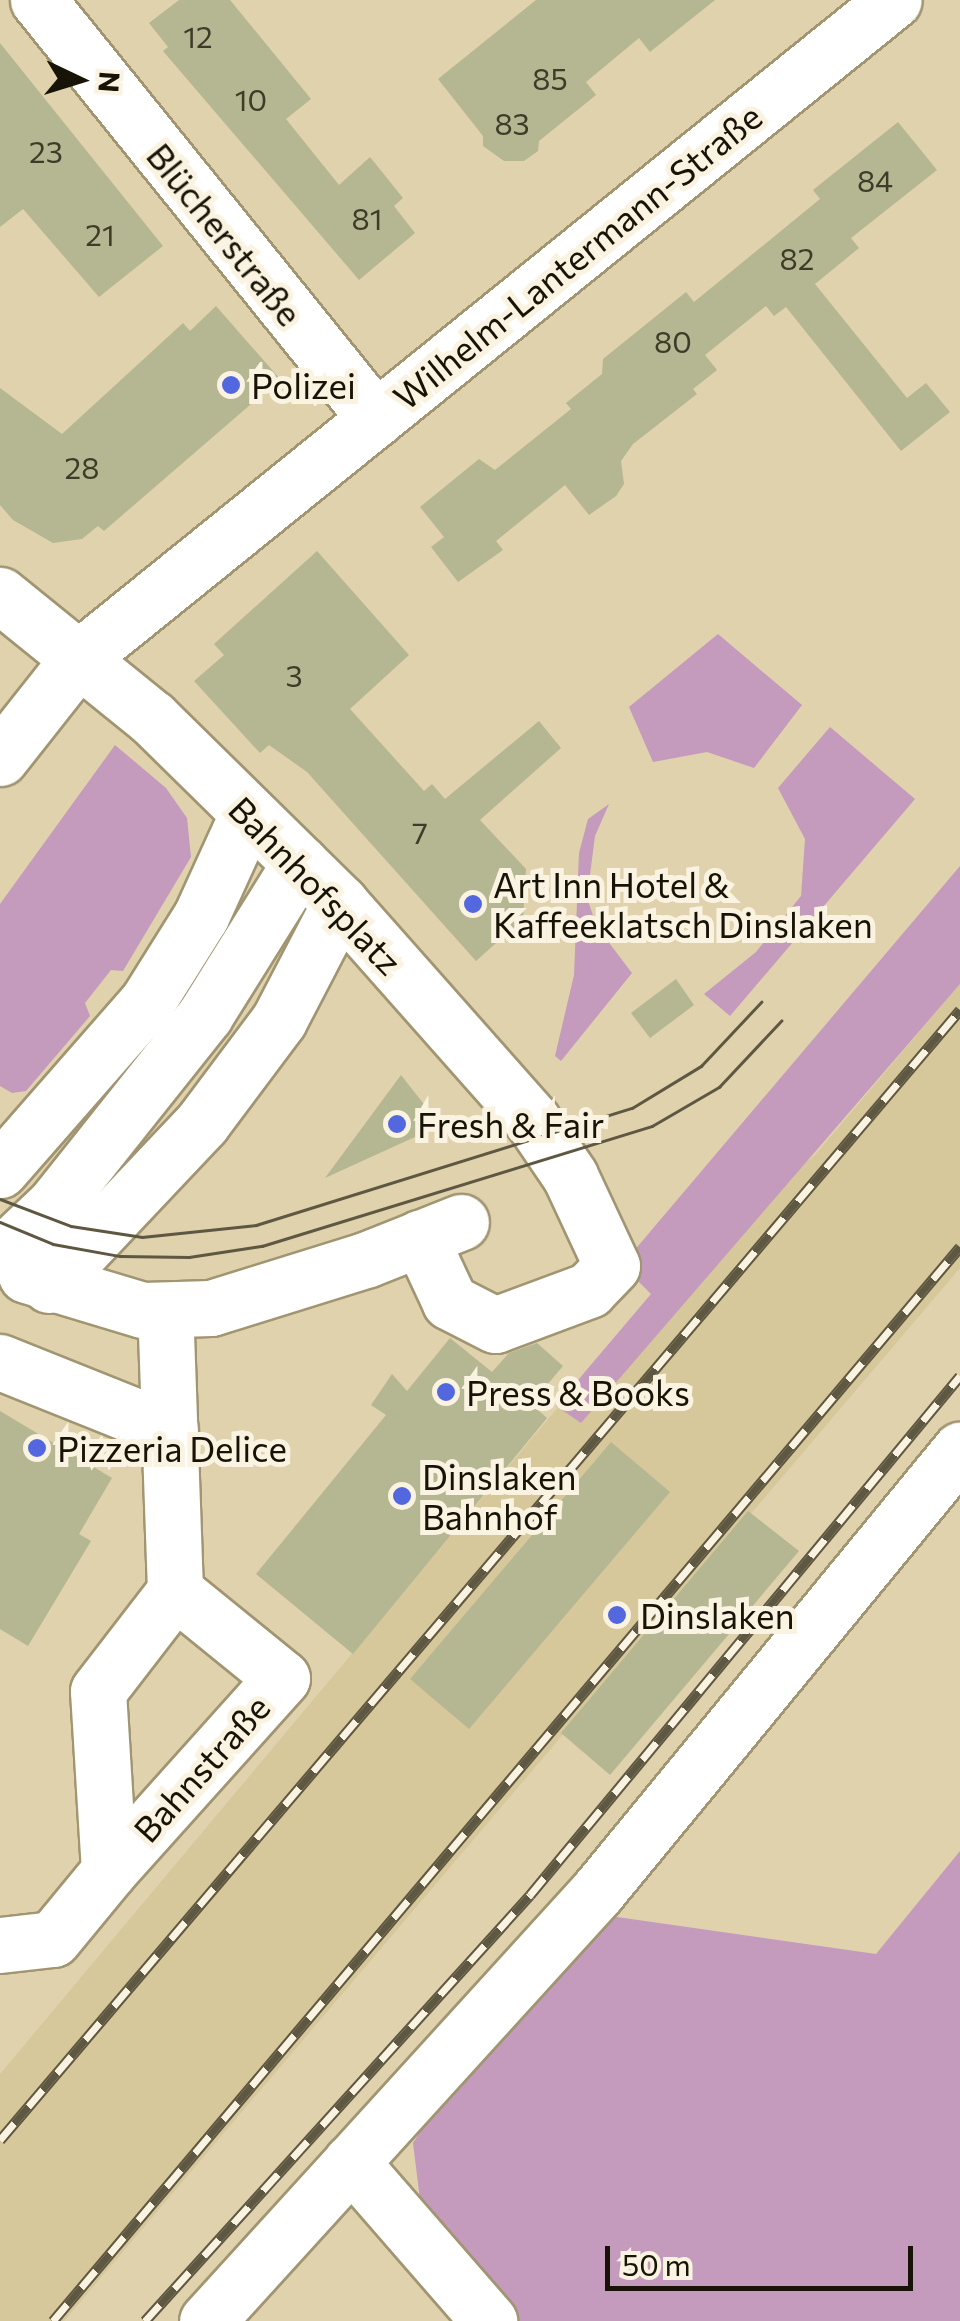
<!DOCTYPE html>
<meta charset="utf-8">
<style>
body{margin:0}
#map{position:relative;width:960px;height:2321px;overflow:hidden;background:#dfd2ad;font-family:Commissioner,sans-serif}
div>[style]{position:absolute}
.built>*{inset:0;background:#d6c89b}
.green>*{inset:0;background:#c49abd}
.building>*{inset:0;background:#b4b791}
.roads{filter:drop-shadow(2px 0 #a19572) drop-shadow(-2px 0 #a19572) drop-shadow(0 2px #a19572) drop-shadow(0 -2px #a19572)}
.minor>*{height:55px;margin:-27.5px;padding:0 27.5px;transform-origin:27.5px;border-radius:27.5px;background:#fff}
.major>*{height:55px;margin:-27.5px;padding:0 27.5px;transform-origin:27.5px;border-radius:27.5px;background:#fff}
.tram>*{height:2.5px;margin:-1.25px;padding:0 1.25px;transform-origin:1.25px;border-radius:1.25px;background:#5e5741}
.rail>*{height:11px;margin-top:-5.5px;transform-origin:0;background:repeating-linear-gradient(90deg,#faf3e1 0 22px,#5e5741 0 44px);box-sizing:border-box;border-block:2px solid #5e5741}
.dots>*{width:28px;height:28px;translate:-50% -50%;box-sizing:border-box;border:5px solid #faf3e1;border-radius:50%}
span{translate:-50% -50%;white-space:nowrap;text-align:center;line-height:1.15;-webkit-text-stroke:10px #faf3e1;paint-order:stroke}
.number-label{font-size:30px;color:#3e3c29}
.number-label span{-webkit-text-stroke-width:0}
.street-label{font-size:35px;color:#171306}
.poi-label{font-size:35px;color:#171306}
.left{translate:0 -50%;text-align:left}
.north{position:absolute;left:30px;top:30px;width:100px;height:100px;-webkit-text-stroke:8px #faf3e1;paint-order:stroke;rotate:94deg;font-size:28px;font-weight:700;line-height:40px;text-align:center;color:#171306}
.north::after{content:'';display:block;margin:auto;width:35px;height:45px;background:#171306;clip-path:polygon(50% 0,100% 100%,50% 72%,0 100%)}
.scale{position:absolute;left:605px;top:2246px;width:308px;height:45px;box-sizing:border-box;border:5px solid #171306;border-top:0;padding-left:12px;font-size:30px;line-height:35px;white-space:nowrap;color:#171306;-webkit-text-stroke:8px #faf3e1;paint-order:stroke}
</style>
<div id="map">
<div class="built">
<i style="clip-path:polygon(960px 984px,960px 1268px,64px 2321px,0 2321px,0 2074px,673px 1270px,815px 1155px)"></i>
</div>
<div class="green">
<i style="clip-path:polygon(718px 634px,802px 705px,754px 768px,707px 752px,653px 762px,629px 707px)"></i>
<i style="clip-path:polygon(830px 727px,915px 799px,730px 1016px,704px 994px,756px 952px,801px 896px,805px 839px,778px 788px)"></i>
<i style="clip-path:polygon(115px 745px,166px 788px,187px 818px,191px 857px,123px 971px,111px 970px,85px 1003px,90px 1016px,26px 1091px,12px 1093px,0 1086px,0 904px)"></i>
<i style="clip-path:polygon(609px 804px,595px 836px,587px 898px,597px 927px,632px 973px,561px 1061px,555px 1056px,574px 975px,579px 853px,588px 819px)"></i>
<i style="clip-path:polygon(960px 866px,960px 984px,581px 1423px,556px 1406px,651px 1294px,622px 1265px)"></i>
<i style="clip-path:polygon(960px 1851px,960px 2321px,517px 2321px,459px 2270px,421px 2208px,413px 2143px,447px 2090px,610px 1916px,876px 1954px)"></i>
</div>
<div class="building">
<i style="clip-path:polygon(179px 0,230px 0,311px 99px,286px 119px,339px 185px,370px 157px,403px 198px,394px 206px,415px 233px,359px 280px,163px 51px,168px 47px,149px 23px)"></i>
<i style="clip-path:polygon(536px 0,715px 0,650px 52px,639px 38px,586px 82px,596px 95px,539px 141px,538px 151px,524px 161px,504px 161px,483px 146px,483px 136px,438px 79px)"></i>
<i style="clip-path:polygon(0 43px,163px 246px,99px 297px,23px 209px,0 227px)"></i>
<i style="clip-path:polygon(898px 122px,937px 170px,851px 238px,859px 248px,815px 284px,907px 398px,926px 383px,950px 412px,901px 451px,786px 307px,774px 316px,766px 306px,705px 355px,717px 370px,693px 389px,697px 394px,633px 444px,621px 461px,624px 484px,616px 496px,589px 515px,565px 485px,496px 541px,503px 550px,458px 582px,431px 547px,444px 537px,420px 507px,479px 459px,495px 470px,571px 409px,566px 403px,602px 374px,603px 359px,686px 292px,694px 302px,820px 199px,813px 190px)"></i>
<i style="clip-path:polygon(216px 306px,280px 379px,104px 531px,98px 526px,82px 539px,53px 543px,13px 520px,0 505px,0 388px,62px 434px,183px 323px,190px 331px)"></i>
<i style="clip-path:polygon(317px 551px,409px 655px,350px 709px,424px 791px,432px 784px,445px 799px,539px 721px,561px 748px,480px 820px,526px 869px,523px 919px,476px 961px,307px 772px,269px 745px,260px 753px,194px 681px,224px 655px,214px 644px)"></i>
<i style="clip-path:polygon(676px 979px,694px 1005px,650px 1038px,631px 1013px)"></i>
<i style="clip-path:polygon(401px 1075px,430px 1112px,428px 1131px,325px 1178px)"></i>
<i style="clip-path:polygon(450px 1338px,492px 1372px,509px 1353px,537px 1343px,563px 1366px,531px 1404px,547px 1418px,353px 1654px,256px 1574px,386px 1415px,371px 1405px,392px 1374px,407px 1391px)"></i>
<i style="clip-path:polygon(0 1411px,112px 1478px,79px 1534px,91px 1541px,28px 1646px,0 1629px)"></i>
<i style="clip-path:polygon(611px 1442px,670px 1492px,469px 1729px,410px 1679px)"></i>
<i style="clip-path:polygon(748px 1511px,799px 1551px,610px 1775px,561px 1733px)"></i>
</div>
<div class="roads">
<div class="minor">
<i style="left:38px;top:0;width:538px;rotate:51.11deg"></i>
<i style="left:0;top:595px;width:196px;rotate:39deg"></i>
<i style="left:152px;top:718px;width:264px;rotate:44.5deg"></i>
<i style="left:340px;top:903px;width:290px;rotate:48.5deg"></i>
<i style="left:532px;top:1120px;width:68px;rotate:55.8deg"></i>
<i style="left:570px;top:1176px;width:99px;rotate:65deg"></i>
<i style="left:612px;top:1266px;width:33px;rotate:134deg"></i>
<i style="left:589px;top:1290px;width:100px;rotate:159.6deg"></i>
<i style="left:495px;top:1325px;width:51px;rotate:-152.9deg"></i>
<i style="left:450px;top:1302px;width:71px;rotate:-115.1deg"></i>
<i style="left:0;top:1170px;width:223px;rotate:-48.8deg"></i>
<i style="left:147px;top:1002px;width:102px;rotate:-57.9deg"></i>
<i style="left:201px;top:916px;width:113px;rotate:-65.5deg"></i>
<i style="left:0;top:1256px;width:74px;rotate:-43.4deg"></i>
<i style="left:54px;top:1205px;width:243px;rotate:-51.5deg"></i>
<i style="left:205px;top:1015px;width:179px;rotate:-58deg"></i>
<i style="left:26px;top:1275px;width:122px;rotate:16.7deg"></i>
<i style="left:143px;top:1310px;width:68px;rotate:-1.7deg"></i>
<i style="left:211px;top:1308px;width:164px;rotate:-17.3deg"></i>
<i style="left:368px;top:1259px;width:100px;rotate:-21.7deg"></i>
<i style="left:49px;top:1285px;width:223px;rotate:-46.6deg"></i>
<i style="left:202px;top:1123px;width:129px;rotate:-53.2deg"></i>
<i style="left:279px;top:1020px;width:132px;rotate:-62.5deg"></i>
<i style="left:0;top:1362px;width:183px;rotate:21.8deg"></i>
<i style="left:109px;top:1871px;width:259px;rotate:-48.1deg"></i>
<i style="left:282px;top:1678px;width:138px;rotate:-140.9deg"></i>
<i style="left:0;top:1945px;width:53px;rotate:-6.5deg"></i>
<i style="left:53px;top:1939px;width:88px;rotate:-50.5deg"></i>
<i style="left:109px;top:1871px;width:180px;rotate:-93.5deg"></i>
<i style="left:98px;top:1691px;width:126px;rotate:-52.4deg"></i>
<i style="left:175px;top:1591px;width:280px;rotate:-92deg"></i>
<i style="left:351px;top:2162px;width:211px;rotate:49deg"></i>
<i style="left:207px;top:2321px;width:581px;rotate:-47.72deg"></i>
<i style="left:598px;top:1891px;width:571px;rotate:-50.62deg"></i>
</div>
<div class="major">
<i style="left:0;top:758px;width:127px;rotate:-51.7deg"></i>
<i style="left:79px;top:658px;width:1047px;rotate:-38.92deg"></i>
</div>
</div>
<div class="tram">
<i style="left:0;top:1199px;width:76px;rotate:20.8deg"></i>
<i style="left:71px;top:1226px;width:72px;rotate:8.8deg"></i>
<i style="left:142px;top:1237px;width:115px;rotate:-6deg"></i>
<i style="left:256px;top:1225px;width:394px;rotate:-17.3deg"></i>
<i style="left:632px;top:1108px;width:81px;rotate:-31.3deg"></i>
<i style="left:701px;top:1066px;width:88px;rotate:-46.8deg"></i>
<i style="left:0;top:1222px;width:57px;rotate:22.5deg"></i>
<i style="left:53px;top:1244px;width:68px;rotate:10.2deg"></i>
<i style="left:120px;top:1256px;width:69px;rotate:0.8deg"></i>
<i style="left:189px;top:1257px;width:74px;rotate:-8.6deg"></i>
<i style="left:262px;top:1246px;width:408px;rotate:-17.1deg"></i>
<i style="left:652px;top:1126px;width:78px;rotate:-30.2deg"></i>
<i style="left:719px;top:1087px;width:91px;rotate:-46.8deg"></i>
</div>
<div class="rail">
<i style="left:0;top:2140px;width:1483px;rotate:-49.65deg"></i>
<i style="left:53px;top:2321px;width:1406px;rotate:-49.82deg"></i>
<i style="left:145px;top:2321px;width:574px;rotate:-47.89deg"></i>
<i style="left:530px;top:1895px;width:674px;rotate:-50.36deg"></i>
</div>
<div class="dots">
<i style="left:231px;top:385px;background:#5368de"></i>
<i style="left:473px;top:904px;background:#5368de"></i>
<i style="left:397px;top:1124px;background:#5368de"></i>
<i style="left:446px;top:1392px;background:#5368de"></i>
<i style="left:37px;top:1448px;background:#5368de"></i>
<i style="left:402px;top:1496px;background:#5368de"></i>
<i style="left:617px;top:1615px;background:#5368de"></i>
</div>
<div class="number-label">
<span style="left:198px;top:36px">12</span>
<span style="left:550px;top:78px">85</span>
<span style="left:251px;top:99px">10</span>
<span style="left:512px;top:123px">83</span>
<span style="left:46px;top:151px">23</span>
<span style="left:875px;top:180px">84</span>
<span style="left:367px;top:218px">81</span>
<span style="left:100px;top:234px">21</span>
<span style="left:797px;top:258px">82</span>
<span style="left:673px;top:341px">80</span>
<span style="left:82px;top:467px">28</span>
<span style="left:294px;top:675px">3</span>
<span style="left:420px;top:832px">7</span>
</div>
<div class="street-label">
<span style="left:225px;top:234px;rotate:51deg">Blücherstraße</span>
<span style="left:577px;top:256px;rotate:-39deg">Wilhelm-Lantermann-Straße</span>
<span style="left:316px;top:885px;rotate:46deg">Bahnhofsplatz</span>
<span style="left:201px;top:1768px;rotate:-48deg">Bahnstraße</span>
</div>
<div class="poi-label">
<span class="left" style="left:251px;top:385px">Polizei</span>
<span class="left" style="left:493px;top:904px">Art Inn Hotel &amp;<br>Kaffeeklatsch Dinslaken</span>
<span class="left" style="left:417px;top:1124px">Fresh &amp; Fair</span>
<span class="left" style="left:466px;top:1392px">Press &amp; Books</span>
<span class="left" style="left:57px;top:1448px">Pizzeria Delice</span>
<span class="left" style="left:422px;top:1496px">Dinslaken<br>Bahnhof</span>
<span class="left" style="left:640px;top:1615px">Dinslaken</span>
</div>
<div class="north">N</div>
<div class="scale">50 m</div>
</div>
